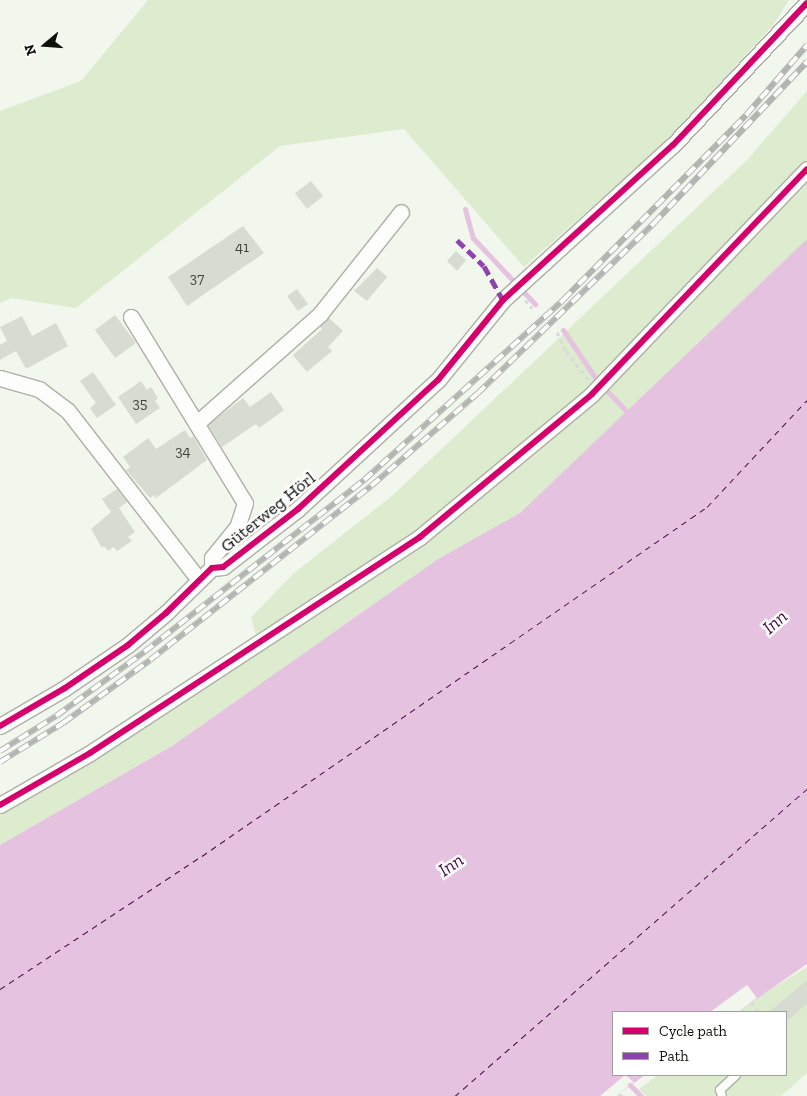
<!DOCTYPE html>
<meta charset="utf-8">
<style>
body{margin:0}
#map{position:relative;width:807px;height:1096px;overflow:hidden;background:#f1f7ec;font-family:"Zilla Slab",serif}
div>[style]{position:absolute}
.green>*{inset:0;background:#ddebcf}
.water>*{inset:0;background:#e5c2df}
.pier>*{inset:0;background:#f1f7ec}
.stream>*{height:5px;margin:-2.5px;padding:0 2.5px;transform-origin:2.5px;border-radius:2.5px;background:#e5c2df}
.ferry>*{height:1px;margin-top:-0.5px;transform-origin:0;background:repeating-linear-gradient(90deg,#470844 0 6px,transparent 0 11px)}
.building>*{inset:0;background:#d7dcd3}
.path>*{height:3px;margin-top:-1.5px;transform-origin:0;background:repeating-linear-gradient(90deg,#d9dbd8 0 4px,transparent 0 8px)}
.roads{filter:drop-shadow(1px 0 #acb0a8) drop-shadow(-1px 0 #acb0a8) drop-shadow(0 1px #acb0a8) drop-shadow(0 -1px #acb0a8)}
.service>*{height:8px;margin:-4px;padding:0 4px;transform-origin:4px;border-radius:4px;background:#fdfefc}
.minor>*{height:15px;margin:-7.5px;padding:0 7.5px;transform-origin:7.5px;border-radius:7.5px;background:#fdfefc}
.rail>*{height:5.5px;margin-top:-2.75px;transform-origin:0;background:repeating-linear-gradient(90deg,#fff 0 11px,#b3b5b2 0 22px);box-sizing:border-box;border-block:1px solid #b3b5b2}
.quiet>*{height:5px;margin-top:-2.5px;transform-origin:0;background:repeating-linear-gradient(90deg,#8e44ad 0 10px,transparent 0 15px)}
.cycleway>*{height:6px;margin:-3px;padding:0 3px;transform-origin:3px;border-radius:3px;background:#d6006c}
span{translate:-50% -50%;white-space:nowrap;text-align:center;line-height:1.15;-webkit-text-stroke:5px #fff;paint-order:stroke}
.number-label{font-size:15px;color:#40443d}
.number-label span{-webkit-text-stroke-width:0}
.street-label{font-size:18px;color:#0e110b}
.water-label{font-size:19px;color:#470844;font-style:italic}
.legend{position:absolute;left:612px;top:1011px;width:175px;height:65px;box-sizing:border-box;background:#fff;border:1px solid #9fa09d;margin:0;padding:6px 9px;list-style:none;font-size:15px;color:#0e110b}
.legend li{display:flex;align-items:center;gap:10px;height:25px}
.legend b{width:25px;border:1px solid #9fa09d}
.north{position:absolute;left:20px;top:20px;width:50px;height:50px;-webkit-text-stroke:4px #fff;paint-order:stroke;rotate:252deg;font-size:14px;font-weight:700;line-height:20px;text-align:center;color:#0e110b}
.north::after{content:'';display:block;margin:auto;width:18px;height:22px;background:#0e110b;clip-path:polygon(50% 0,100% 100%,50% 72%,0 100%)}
</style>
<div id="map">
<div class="green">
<i style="clip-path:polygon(148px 0,789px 0,774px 24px,669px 139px,524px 267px,404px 129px,280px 146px,76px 308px,11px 298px,0 303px,0 111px,81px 81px)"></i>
<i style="clip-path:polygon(807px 91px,807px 239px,520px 513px,438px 559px,172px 746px,0 845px,0 810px,259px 646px,251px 617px,293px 574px,393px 495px,747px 160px)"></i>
<i style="clip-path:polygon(807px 967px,807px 1073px,781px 1096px,646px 1096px,639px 1089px,658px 1075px,786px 1075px,786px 1012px,710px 1012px,757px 998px)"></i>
</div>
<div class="water">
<i style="clip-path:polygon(807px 239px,807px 964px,738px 1012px,613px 1012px,613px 1075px,645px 1075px,616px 1096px,0 1096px,0 845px,172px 746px,438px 559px,520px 513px)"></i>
</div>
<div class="pier">
<i style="clip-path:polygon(747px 985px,757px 998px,738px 1012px,710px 1012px)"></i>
<i style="clip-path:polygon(625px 1075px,634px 1082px,616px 1096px,600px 1096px)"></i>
</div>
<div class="stream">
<i style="left:465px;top:209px;width:30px;rotate:75deg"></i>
<i style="left:473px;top:238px;width:91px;rotate:46.8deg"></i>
<i style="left:563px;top:330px;width:59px;rotate:56deg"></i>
<i style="left:606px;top:390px;width:30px;rotate:46deg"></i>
<i style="left:630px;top:1085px;width:16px;rotate:45deg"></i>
</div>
<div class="ferry">
<i style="left:0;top:989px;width:242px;rotate:-33.4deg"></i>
<i style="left:202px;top:856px;width:614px;rotate:-34.65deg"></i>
<i style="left:707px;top:507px;width:146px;rotate:-46.9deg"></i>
<i style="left:455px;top:1096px;width:467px;rotate:-41.1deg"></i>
</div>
<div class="building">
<i style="clip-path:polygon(311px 181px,323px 196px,307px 209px,295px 193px)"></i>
<i style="clip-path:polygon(243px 226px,264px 253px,187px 306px,168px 277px)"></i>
<i style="clip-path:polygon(456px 251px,466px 260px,457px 271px,447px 261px)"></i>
<i style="clip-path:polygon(377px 268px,387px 277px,367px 301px,354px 291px)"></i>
<i style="clip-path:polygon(297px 289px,308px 304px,298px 311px,287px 296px)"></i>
<i style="clip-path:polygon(115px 315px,136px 343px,115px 358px,95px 330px)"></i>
<i style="clip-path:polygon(22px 316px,32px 336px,56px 323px,68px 346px,26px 369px,16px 351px,0 360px,0 345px,7px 341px,0 327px)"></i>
<i style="clip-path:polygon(329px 318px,343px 331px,328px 347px,332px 351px,307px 372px,293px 355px,322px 329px,320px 327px)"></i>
<i style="clip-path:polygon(93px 372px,116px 405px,97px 418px,90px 408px,96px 403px,80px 381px)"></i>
<i style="clip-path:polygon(141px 381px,147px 390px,151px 387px,158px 398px,155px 401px,160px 408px,136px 424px,118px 397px)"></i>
<i style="clip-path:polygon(271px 392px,284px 410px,259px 428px,256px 424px,222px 447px,208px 425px,243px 398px,250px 407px)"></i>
<i style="clip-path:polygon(185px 430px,190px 438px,193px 436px,207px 460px,156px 498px,154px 495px,150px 498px,126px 470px,130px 467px,123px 457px,148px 438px,156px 449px)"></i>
<i style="clip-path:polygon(117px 489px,127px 502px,119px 508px,135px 532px,128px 537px,132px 541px,117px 551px,114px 547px,108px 551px,104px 546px,102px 548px,91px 529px,111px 512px,102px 499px)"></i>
<i style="clip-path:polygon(807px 980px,807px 1004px,786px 1022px,786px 1012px,769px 1012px)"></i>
</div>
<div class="path">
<i style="left:525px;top:300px;width:11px;rotate:49deg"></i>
<i style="left:557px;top:332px;width:21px;rotate:65deg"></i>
<i style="left:566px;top:351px;width:36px;rotate:52deg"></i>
<i style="left:751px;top:1002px;width:13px;rotate:51deg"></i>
<i style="left:743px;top:1009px;width:4px;rotate:56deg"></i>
<i style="left:619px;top:1094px;width:4px;rotate:34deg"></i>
</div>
<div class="roads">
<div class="service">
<i style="left:722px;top:1096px;width:6px;rotate:-108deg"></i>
<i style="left:720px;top:1090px;width:22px;rotate:-43deg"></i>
</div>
<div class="minor">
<i style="left:131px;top:317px;width:218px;rotate:58.5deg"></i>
<i style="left:245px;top:503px;width:25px;rotate:108deg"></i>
<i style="left:237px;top:527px;width:40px;rotate:129deg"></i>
<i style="left:212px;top:558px;width:10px;rotate:90deg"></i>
<i style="left:0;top:378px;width:41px;rotate:15.8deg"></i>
<i style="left:39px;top:389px;width:36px;rotate:37deg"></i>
<i style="left:68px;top:411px;width:214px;rotate:52.2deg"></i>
<i style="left:197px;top:423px;width:164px;rotate:-41.5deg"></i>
<i style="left:320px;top:314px;width:130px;rotate:-51.5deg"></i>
<i style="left:0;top:726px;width:75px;rotate:-30.3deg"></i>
<i style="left:65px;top:688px;width:76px;rotate:-34.3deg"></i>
<i style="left:128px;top:645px;width:50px;rotate:-40.1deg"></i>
<i style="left:166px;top:613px;width:64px;rotate:-44.4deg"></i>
<i style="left:212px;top:568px;width:11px;rotate:-5deg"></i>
<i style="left:223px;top:567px;width:95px;rotate:-37.7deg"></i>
<i style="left:298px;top:509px;width:190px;rotate:-42.7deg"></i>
<i style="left:438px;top:380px;width:103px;rotate:-50.9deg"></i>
<i style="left:503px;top:300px;width:230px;rotate:-42.4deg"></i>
<i style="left:673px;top:145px;width:195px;rotate:-46.7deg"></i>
<i style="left:0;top:805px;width:104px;rotate:-30deg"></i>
<i style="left:90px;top:753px;width:394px;rotate:-33.2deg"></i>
<i style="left:420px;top:537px;width:224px;rotate:-39.7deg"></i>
<i style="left:592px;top:394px;width:311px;rotate:-46.3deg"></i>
</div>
</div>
<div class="rail">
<i style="left:0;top:751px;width:66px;rotate:-32deg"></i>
<i style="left:56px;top:716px;width:109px;rotate:-36deg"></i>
<i style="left:144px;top:652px;width:279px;rotate:-38deg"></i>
<i style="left:364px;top:480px;width:268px;rotate:-42.1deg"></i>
<i style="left:563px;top:300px;width:260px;rotate:-45.3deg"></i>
<i style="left:746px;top:115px;width:93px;rotate:-48.9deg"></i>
<i style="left:0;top:762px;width:74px;rotate:-31.8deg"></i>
<i style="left:63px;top:723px;width:107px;rotate:-35.9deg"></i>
<i style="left:150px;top:660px;width:281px;rotate:-38.2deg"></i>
<i style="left:371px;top:486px;width:140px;rotate:-41deg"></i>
<i style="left:477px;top:394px;width:245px;rotate:-44deg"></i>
<i style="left:653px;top:224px;width:224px;rotate:-46.5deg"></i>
</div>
<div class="quiet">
<i style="left:457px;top:240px;width:37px;rotate:44deg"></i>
<i style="left:484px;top:266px;width:39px;rotate:61deg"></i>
</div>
<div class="cycleway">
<i style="left:0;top:726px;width:75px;rotate:-30.3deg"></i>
<i style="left:65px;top:688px;width:76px;rotate:-34.3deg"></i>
<i style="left:128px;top:645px;width:50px;rotate:-40.1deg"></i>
<i style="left:166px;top:613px;width:64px;rotate:-44.4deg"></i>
<i style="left:212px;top:568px;width:11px;rotate:-5deg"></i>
<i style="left:223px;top:567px;width:95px;rotate:-37.7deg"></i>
<i style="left:298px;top:509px;width:190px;rotate:-42.7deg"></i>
<i style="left:438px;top:380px;width:103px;rotate:-50.9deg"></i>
<i style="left:503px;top:300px;width:230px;rotate:-42.4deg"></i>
<i style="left:673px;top:145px;width:195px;rotate:-46.7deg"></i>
<i style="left:0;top:805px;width:104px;rotate:-30deg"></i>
<i style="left:90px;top:753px;width:394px;rotate:-33.2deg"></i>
<i style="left:420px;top:537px;width:224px;rotate:-39.7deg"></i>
<i style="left:592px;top:394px;width:311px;rotate:-46.3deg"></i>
</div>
<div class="number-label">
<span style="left:242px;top:248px">41</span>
<span style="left:197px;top:279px">37</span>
<span style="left:140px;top:404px">35</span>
<span style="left:183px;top:452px">34</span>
</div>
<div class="street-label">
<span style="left:268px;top:512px;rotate:-39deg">Güterweg Hörl</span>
</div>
<div class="water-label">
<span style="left:775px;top:622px;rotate:-41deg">Inn</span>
<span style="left:451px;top:865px;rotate:-35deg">Inn</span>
</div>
<ul class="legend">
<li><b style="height:6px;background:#d6006c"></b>Cycle path</li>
<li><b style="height:6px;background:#8e44ad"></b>Path</li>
</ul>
<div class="north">N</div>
</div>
